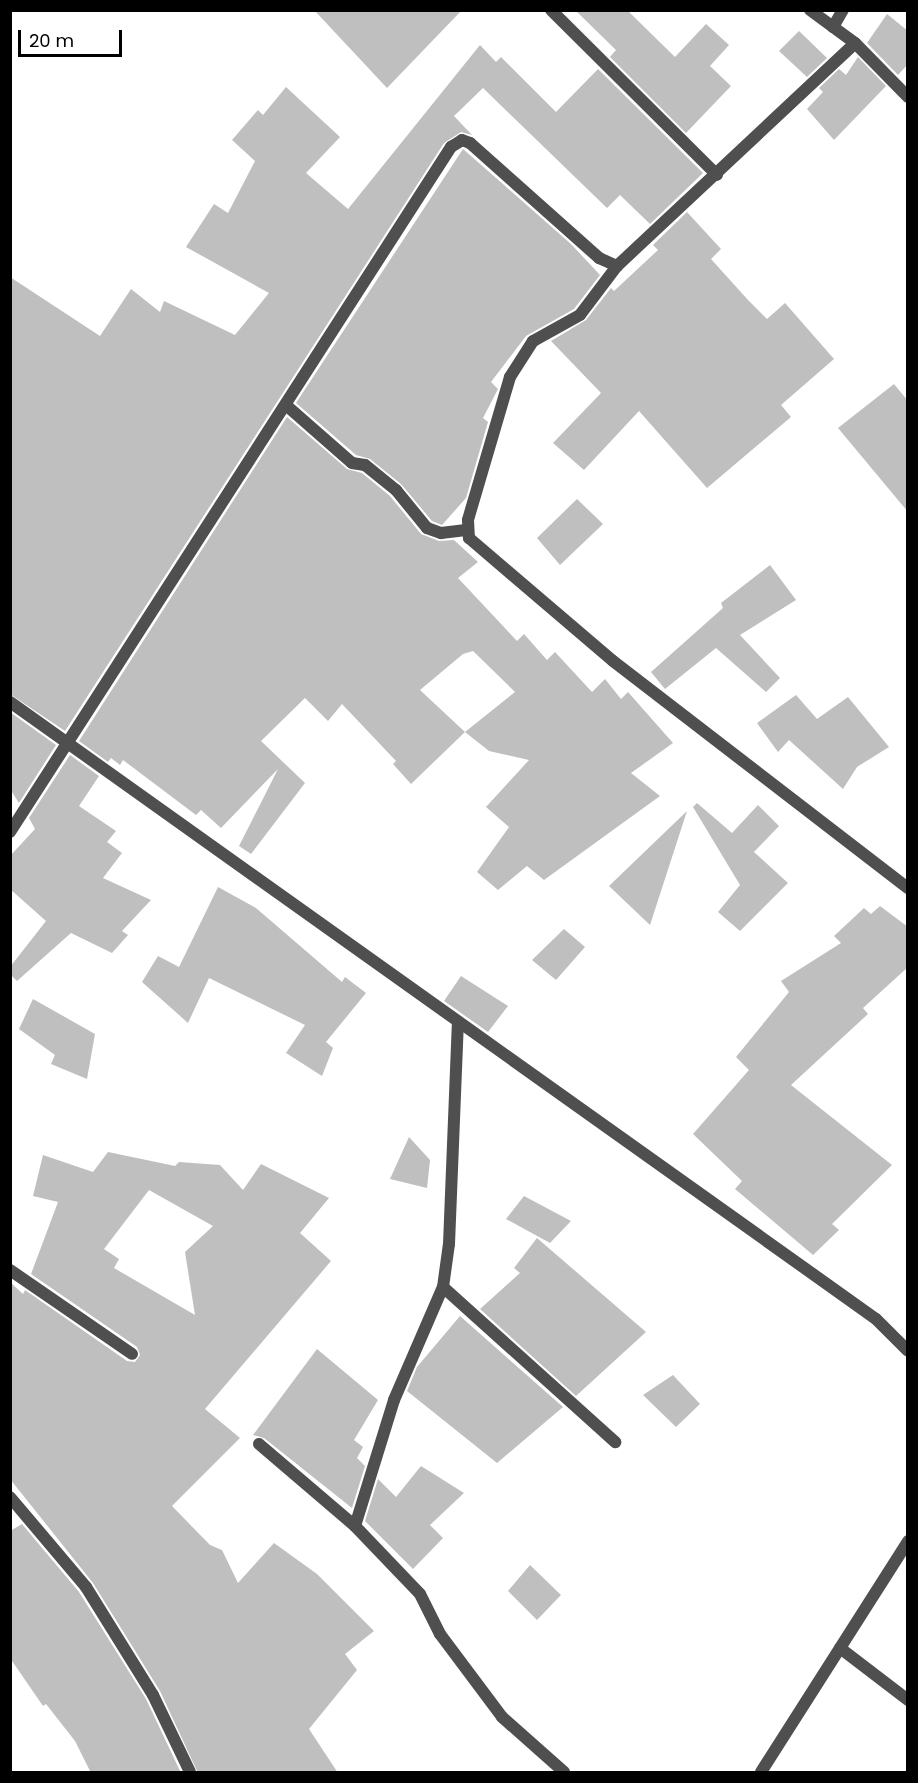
<!DOCTYPE html>
<style>
body{margin:0}
#map{position:relative;width:918px;height:1783px;overflow:hidden;background:#fff;font-family:Poppins,sans-serif}
div>[style]{position:absolute}
.building>*{inset:0;background:#bfbfbf}
.street>*{height:12px;margin:-6px;padding:0 6px;transform-origin:6px;border-radius:6px;background:#4f4f4f}
span{translate:-50% -50%;white-space:nowrap;text-align:center;line-height:1.15;-webkit-text-stroke:4.5px #fff;paint-order:stroke}
.frame{position:absolute;inset:0;border:12px solid #000;pointer-events:none}
.scale{position:absolute;left:18px;top:30px;width:104px;height:27px;box-sizing:border-box;border:3px solid #000;border-top:0;padding-left:8px;font-size:18px;line-height:21px;white-space:nowrap;color:#000;-webkit-text-stroke:4px #fff;paint-order:stroke}
</style>
<div id="map">
<div class="building">
<i style="clip-path:polygon(314px 10px,462px 10px,387px 88px)"></i>
<i style="clip-path:polygon(575px 10px,627px 10px,675px 57px,706px 24px,729px 45px,710px 66px,731px 86px,686px 133px,610px 57px,616px 50px)"></i>
<i style="clip-path:polygon(887px 14px,908px 31px,908px 64px,898px 75px,867px 43px)"></i>
<i style="clip-path:polygon(799px 31px,827px 58px,807px 77px,779px 51px)"></i>
<i style="clip-path:polygon(480px 45px,496px 62px,501px 57px,556px 112px,598px 69px,703px 173px,650px 224px,620px 195px,607px 208px,483px 88px,454px 116px,472px 135px,461px 132px,444px 143px,65px 731px,10px 694px,10px 277px,100px 336px,131px 289px,160px 312px,164px 301px,235px 335px,269px 293px,186px 247px,214px 204px,228px 213px,255px 161px,232px 140px,258px 110px,263px 115px,286px 87px,340px 137px,306px 173px,348px 209px)"></i>
<i style="clip-path:polygon(858px 57px,886px 86px,834px 140px,807px 109px,823px 92px,819px 88px,839px 69px,846px 75px)"></i>
<i style="clip-path:polygon(463px 149px,571px 244px,600px 275px,574px 309px,526px 336px,491px 382px,498px 389px,483px 418px,488px 422px,466px 498px,442px 525px,432px 521px,401px 484px,370px 459px,356px 455px,296px 403px)"></i>
<i style="clip-path:polygon(687px 212px,721px 249px,711px 259px,748px 300px,767px 319px,785px 303px,834px 359px,781px 405px,791px 417px,707px 488px,639px 411px,584px 470px,553px 443px,601px 393px,551px 341px,586px 320px,611px 288px,614px 291px,658px 250px,653px 245px)"></i>
<i style="clip-path:polygon(894px 384px,908px 401px,908px 512px,838px 428px)"></i>
<i style="clip-path:polygon(evenodd,287px 417px,347px 469px,362px 473px,390px 496px,421px 534px,439px 541px,454px 540px,478px 562px,458px 578px,517px 641px,524px 634px,547px 660px,555px 652px,592px 692px,605px 679px,621px 699px,628px 692px,673px 743px,631px 773px,660px 796px,544px 880px,527px 866px,498px 890px,477px 872px,509px 827px,486px 807px,529px 760px,489px 751px,465px 732px,411px 784px,393px 764px,396px 761px,342px 704px,328px 721px,305px 698px,261px 741px,305px 783px,251px 854px,239px 846px,278px 769px,221px 828px,201px 810px,196px 815px,123px 760px,120px 765px,111px 758px,108px 762px,79px 741px,287px 417px,473px 651px,515px 692px,465px 732px,420px 690px,463px 654px,473px 651px)"></i>
<i style="clip-path:polygon(577px 499px,603px 524px,560px 565px,537px 538px)"></i>
<i style="clip-path:polygon(770px 565px,796px 600px,740px 635px,780px 678px,766px 692px,716px 648px,665px 689px,651px 672px,723px 608px,721px 603px)"></i>
<i style="clip-path:polygon(796px 695px,817px 719px,848px 697px,889px 747px,857px 767px,843px 789px,789px 740px,778px 752px,757px 723px)"></i>
<i style="clip-path:polygon(10px 712px,56px 745px,19px 803px,10px 789px)"></i>
<i style="clip-path:polygon(70px 755px,99px 776px,79px 806px,116px 831px,107px 842px,122px 853px,103px 878px,151px 900px,122px 931px,128px 935px,112px 953px,71px 933px,17px 981px,10px 974px,10px 967px,46px 921px,10px 889px,10px 856px,35px 829px,29px 818px)"></i>
<i style="clip-path:polygon(697px 803px,732px 833px,758px 805px,779px 826px,754px 852px,788px 883px,740px 931px,718px 912px,740px 885px,693px 807px)"></i>
<i style="clip-path:polygon(687px 811px,650px 925px,609px 886px)"></i>
<i style="clip-path:polygon(218px 887px,256px 908px,342px 982px,345px 977px,366px 993px,326px 1042px,333px 1048px,322px 1076px,286px 1053px,305px 1025px,209px 978px,188px 1023px,142px 982px,158px 956px,179px 967px)"></i>
<i style="clip-path:polygon(880px 906px,908px 927px,908px 967px,863px 1008px,868px 1014px,791px 1085px,892px 1165px,832px 1224px,839px 1230px,813px 1255px,735px 1189px,742px 1181px,693px 1134px,749px 1070px,736px 1057px,789px 992px,781px 981px,841px 943px,834px 936px,864px 908px,871px 914px)"></i>
<i style="clip-path:polygon(564px 929px,585px 947px,556px 980px,532px 960px)"></i>
<i style="clip-path:polygon(461px 976px,508px 1006px,488px 1032px,444px 1001px)"></i>
<i style="clip-path:polygon(33px 999px,95px 1034px,87px 1079px,51px 1064px,55px 1055px,19px 1029px)"></i>
<i style="clip-path:polygon(409px 1137px,430px 1160px,427px 1188px,390px 1179px)"></i>
<i style="clip-path:polygon(evenodd,108px 1152px,175px 1166px,179px 1162px,220px 1165px,243px 1190px,261px 1164px,329px 1198px,300px 1233px,331px 1261px,205px 1409px,240px 1438px,172px 1506px,210px 1545px,222px 1550px,238px 1583px,274px 1543px,317px 1574px,374px 1631px,345px 1654px,357px 1670px,309px 1729px,338px 1773px,198px 1773px,160px 1691px,93px 1583px,10px 1479px,10px 1282px,23px 1294px,25px 1290px,127px 1361px,135px 1362px,140px 1355px,137px 1347px,31px 1274px,58px 1202px,33px 1196px,43px 1155px,93px 1172px,108px 1152px,149px 1190px,213px 1226px,185px 1252px,195px 1315px,114px 1268px,119px 1259px,104px 1249px,149px 1190px)"></i>
<i style="clip-path:polygon(524px 1196px,571px 1221px,550px 1243px,506px 1219px)"></i>
<i style="clip-path:polygon(537px 1238px,646px 1332px,576px 1396px,480px 1309px,520px 1273px,514px 1268px)"></i>
<i style="clip-path:polygon(460px 1316px,563px 1407px,497px 1463px,407px 1391px,417px 1367px)"></i>
<i style="clip-path:polygon(317px 1349px,378px 1400px,354px 1440px,363px 1447px,357px 1458px,365px 1466px,352px 1508px,264px 1438px,253px 1435px)"></i>
<i style="clip-path:polygon(673px 1375px,700px 1404px,676px 1427px,643px 1395px)"></i>
<i style="clip-path:polygon(421px 1466px,464px 1493px,430px 1525px,443px 1538px,413px 1569px,365px 1521px,378px 1479px,396px 1497px)"></i>
<i style="clip-path:polygon(22px 1524px,79px 1592px,146px 1699px,181px 1773px,91px 1773px,75px 1741px,46px 1704px,43px 1706px,10px 1658px,10px 1531px)"></i>
<i style="clip-path:polygon(530px 1565px,561px 1595px,537px 1620px,508px 1591px)"></i>
</div>
<div class="street">
<i style="left:551px;top:10px;width:234px;rotate:44.8deg"></i>
<i style="left:810px;top:10px;width:56px;rotate:36.3deg"></i>
<i style="left:855px;top:43px;width:76px;rotate:45.5deg"></i>
<i style="left:833px;top:27px;width:20px;rotate:-60deg"></i>
<i style="left:617px;top:266px;width:61px;rotate:127.1deg"></i>
<i style="left:580px;top:315px;width:54px;rotate:151deg"></i>
<i style="left:533px;top:341px;width:43px;rotate:122.6deg"></i>
<i style="left:510px;top:377px;width:149px;rotate:106.4deg"></i>
<i style="left:468px;top:520px;width:18px;rotate:87deg"></i>
<i style="left:469px;top:538px;width:189px;rotate:40.5deg"></i>
<i style="left:613px;top:661px;width:372px;rotate:37.6deg"></i>
<i style="left:287px;top:406px;width:86px;rotate:41.2deg"></i>
<i style="left:352px;top:463px;width:13px;rotate:9deg"></i>
<i style="left:365px;top:465px;width:40px;rotate:39deg"></i>
<i style="left:396px;top:490px;width:49px;rotate:50.8deg"></i>
<i style="left:427px;top:528px;width:15px;rotate:20deg"></i>
<i style="left:441px;top:533px;width:25px;rotate:-7deg"></i>
<i style="left:10px;top:702px;width:1063px;rotate:35.47deg"></i>
<i style="left:876px;top:1319px;width:45px;rotate:45deg"></i>
<i style="left:10px;top:832px;width:815px;rotate:-57.23deg"></i>
<i style="left:451px;top:147px;width:13px;rotate:-32deg"></i>
<i style="left:462px;top:140px;width:9px;rotate:21deg"></i>
<i style="left:470px;top:143px;width:173px;rotate:41.7deg"></i>
<i style="left:599px;top:258px;width:20px;rotate:24deg"></i>
<i style="left:617px;top:266px;width:326px;rotate:-43.1deg"></i>
<i style="left:10px;top:1270px;width:148px;rotate:34.5deg"></i>
<i style="left:443px;top:1287px;width:232px;rotate:42deg"></i>
<i style="left:259px;top:1444px;width:126px;rotate:40.5deg"></i>
<i style="left:355px;top:1526px;width:132px;rotate:-72.8deg"></i>
<i style="left:394px;top:1400px;width:123px;rotate:-66.6deg"></i>
<i style="left:443px;top:1287px;width:43px;rotate:-82.1deg"></i>
<i style="left:449px;top:1244px;width:222px;rotate:-87.7deg"></i>
<i style="left:10px;top:1497px;width:118px;rotate:49.8deg"></i>
<i style="left:86px;top:1587px;width:127px;rotate:58.2deg"></i>
<i style="left:153px;top:1695px;width:85px;rotate:64.3deg"></i>
<i style="left:355px;top:1526px;width:94px;rotate:46.3deg"></i>
<i style="left:420px;top:1594px;width:45px;rotate:63.4deg"></i>
<i style="left:440px;top:1634px;width:104px;rotate:53.2deg"></i>
<i style="left:502px;top:1717px;width:83px;rotate:41.6deg"></i>
<i style="left:840px;top:1648px;width:86px;rotate:37.4deg"></i>
<i style="left:761px;top:1772px;width:274px;rotate:-57.5deg"></i>
</div>
<div class="frame"></div>
<div class="scale">20 m</div>
</div>
